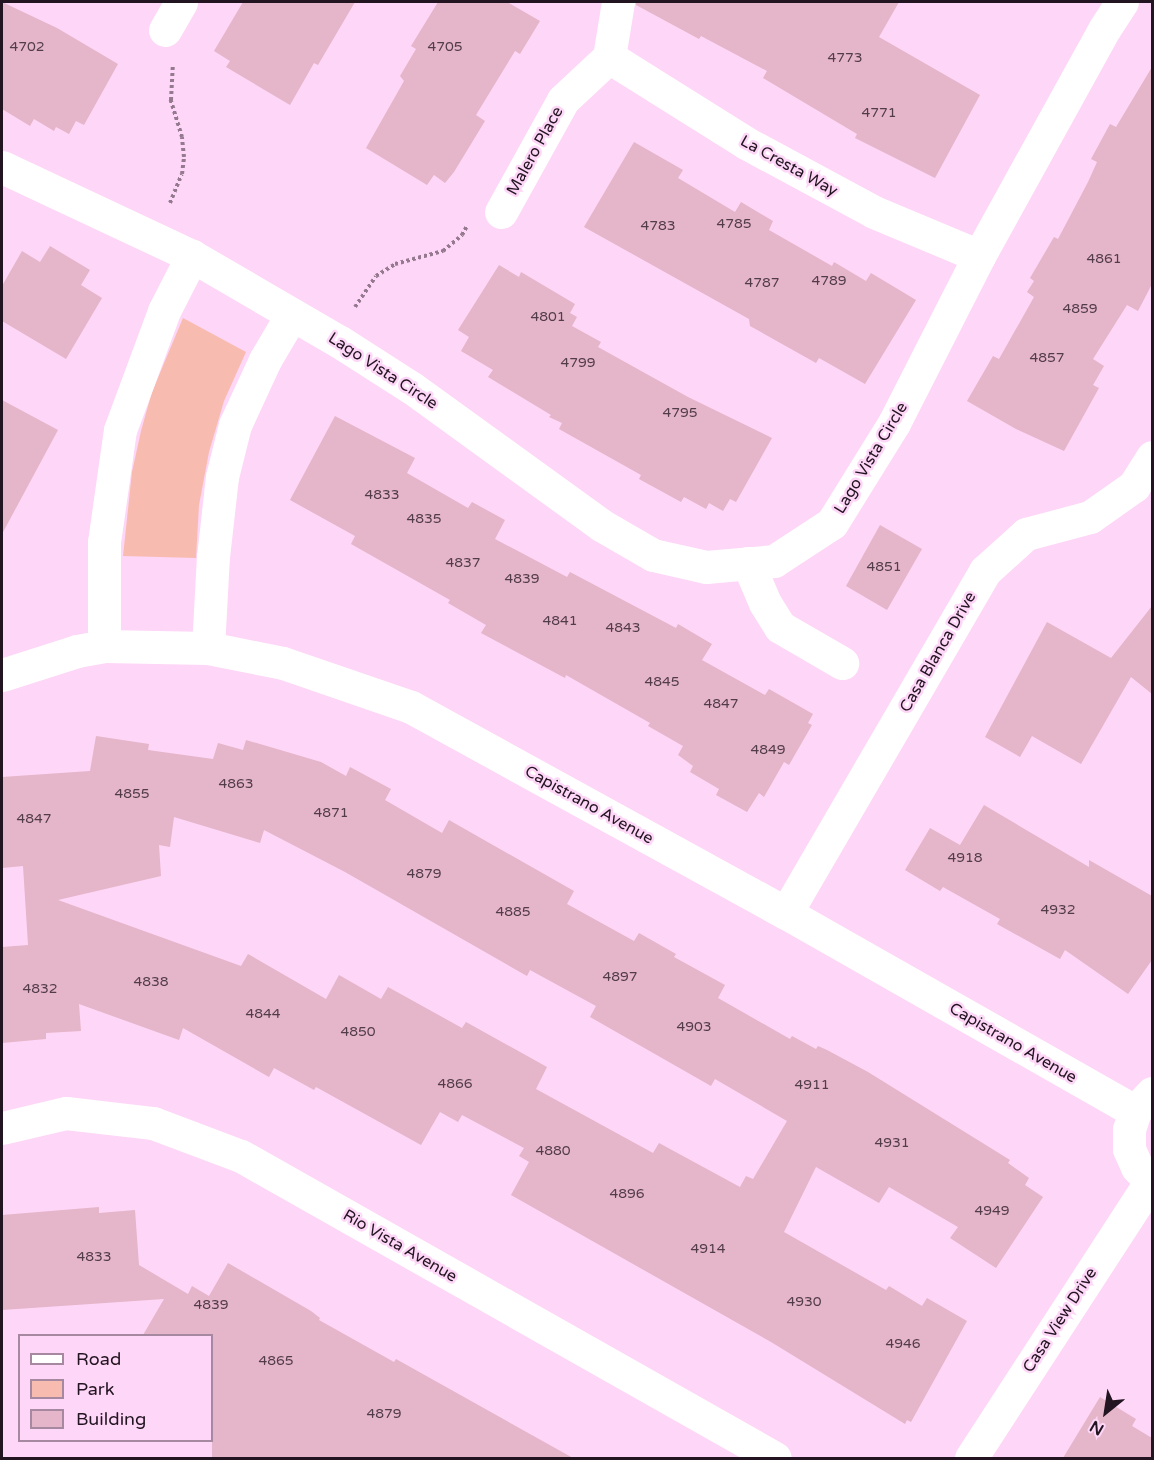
<!DOCTYPE html>
<style>
body{margin:0}
#map{position:relative;width:1154px;height:1460px;overflow:hidden;background:#fed6f7;font-family:"Varela Round",sans-serif}
div>[style]{position:absolute}
.green>*{inset:0;background:#f8bbaf}
.building>*{inset:0;background:#e5b5c9}
.path>*{height:4px;margin-top:-2px;transform-origin:0;background:repeating-linear-gradient(90deg,#94798f 0 3px,transparent 0 6px)}
.street>*{height:33px;margin:-16.5px;padding:0 16.5px;transform-origin:16.5px;border-radius:16.5px;background:#fff}
span{translate:-50% -50%;white-space:nowrap;text-align:center;line-height:1.15;-webkit-text-stroke:5px #fed6f7;paint-order:stroke}
.number-label{font-size:14px;color:#533c4a}
.number-label span{-webkit-text-stroke-width:0}
.street-label{font-size:16px;color:#221420}
.frame{position:absolute;inset:0;border:3px solid #221420;pointer-events:none}
.legend{position:absolute;left:18px;top:1334px;width:195px;height:108px;box-sizing:border-box;background:#fed6f7;border:2px solid #a688a1;margin:0;padding:8px 10px;list-style:none;font-size:18px;color:#221420}
.legend li{display:flex;align-items:center;gap:12px;height:30px}
.legend b{width:30px;border:2px solid #a688a1}
.north{position:absolute;left:1076px;top:1382px;width:60px;height:60px;-webkit-text-stroke:4px #fed6f7;paint-order:stroke;rotate:210deg;font-size:16px;font-weight:700;line-height:24px;text-align:center;color:#221420}
.north::after{content:'';display:block;margin:auto;width:21px;height:27px;background:#221420;clip-path:polygon(50% 0,100% 100%,50% 72%,0 100%)}
</style>
<div id="map">
<div class="green">
<i style="clip-path:polygon(183px 318px,246px 352px,224px 401px,209px 452px,199px 505px,196px 558px,123px 556px,132px 472px,141px 431px,152px 392px)"></i>
</div>
<div class="building">
<i style="clip-path:polygon(2px 2px,57px 28px,118px 64px,84px 125px,76px 121px,69px 134px,56px 127px,54px 131px,34px 119px,30px 126px,2px 109px)"></i>
<i style="clip-path:polygon(243px 2px,355px 2px,318px 65px,314px 63px,290px 105px,226px 67px,230px 61px,214px 51px)"></i>
<i style="clip-path:polygon(438px 2px,507px 2px,540px 21px,520px 54px,515px 51px,476px 115px,485px 121px,454px 172px,445px 183px,434px 175px,427px 185px,366px 148px,404px 81px,400px 76px,416px 49px,411px 46px)"></i>
<i style="clip-path:polygon(636px 2px,899px 2px,879px 37px,980px 95px,935px 178px,855px 138px,857px 134px,763px 78px,767px 71px,701px 36px,699px 39px,636px 5px)"></i>
<i style="clip-path:polygon(1152px 67px,1152px 284px,1138px 311px,1127px 305px,1093px 359px,1104px 366px,1093px 385px,1099px 388px,1064px 451px,1016px 429px,967px 401px,993px 356px,999px 359px,1034px 297px,1027px 292px,1034px 281px,1030px 278px,1054px 237px,1058px 239px,1088px 182px,1097px 162px,1091px 159px,1110px 124px,1116px 127px)"></i>
<i style="clip-path:polygon(634px 142px,683px 170px,678px 178px,735px 212px,741px 202px,773px 221px,769px 230px,832px 266px,834px 262px,866px 281px,871px 273px,916px 300px,865px 384px,819px 358px,816px 363px,750px 326px,749px 319px,584px 227px)"></i>
<i style="clip-path:polygon(50px 246px,90px 270px,81px 285px,102px 298px,66px 359px,2px 321px,2px 286px,22px 251px,40px 262px)"></i>
<i style="clip-path:polygon(499px 265px,519px 277px,521px 272px,575px 304px,570px 313px,577px 317px,572px 326px,601px 342px,598px 347px,688px 397px,772px 438px,736px 502px,730px 499px,723px 511px,709px 503px,706px 509px,684px 497px,681px 502px,639px 479px,641px 475px,559px 429px,562px 423px,549px 417px,551px 415px,488px 377px,493px 370px,461px 351px,469px 337px,458px 330px)"></i>
<i style="clip-path:polygon(2px 400px,58px 430px,2px 534px)"></i>
<i style="clip-path:polygon(335px 416px,415px 458px,407px 473px,468px 508px,472px 502px,505px 520px,495px 539px,567px 577px,570px 572px,676px 628px,678px 624px,712px 644px,702px 660px,765px 695px,769px 689px,813px 714px,808px 723px,812px 725px,789px 765px,784px 762px,764px 797px,759px 793px,747px 812px,716px 795px,719px 789px,690px 772px,693px 766px,678px 755px,683px 746px,648px 726px,650px 723px,566px 675px,565px 678px,481px 633px,486px 625px,448px 603px,450px 600px,351px 544px,355px 536px,290px 500px)"></i>
<i style="clip-path:polygon(880px 525px,922px 549px,887px 610px,846px 586px)"></i>
<i style="clip-path:polygon(1152px 606px,1152px 694px,1131px 677px,1081px 764px,1032px 736px,1020px 757px,985px 737px,1047px 622px,1111px 658px)"></i>
<i style="clip-path:polygon(evenodd,96px 736px,149px 744px,148px 750px,213px 759px,218px 743px,243px 750px,246px 740px,321px 762px,346px 776px,350px 767px,391px 789px,385px 800px,442px 833px,449px 820px,574px 891px,567px 904px,634px 941px,639px 933px,676px 954px,674px 957px,725px 985px,718px 998px,790px 1039px,792px 1036px,816px 1049px,818px 1046px,827px 1050px,868px 1072px,1010px 1160px,1008px 1163px,1029px 1178px,1025px 1185px,1043px 1197px,996px 1268px,950px 1238px,958px 1227px,889px 1187px,879px 1203px,816px 1167px,784px 1232px,886px 1290px,889px 1286px,922px 1306px,927px 1298px,967px 1321px,911px 1422px,907px 1420px,905px 1424px,771px 1342px,511px 1195px,529px 1162px,519px 1156px,524px 1148px,462px 1115px,458px 1122px,440px 1112px,421px 1145px,316px 1087px,314px 1090px,274px 1068px,269px 1077px,183px 1028px,179px 1040px,79px 1004px,81px 1031px,46px 1033px,46px 1039px,2px 1043px,2px 947px,28px 945px,23px 866px,2px 868px,2px 777px,90px 771px,96px 736px,174px 817px,260px 843px,264px 830px,345px 872px,527px 976px,530px 970px,596px 1006px,590px 1017px,711px 1086px,715px 1079px,787px 1121px,753px 1179px,746px 1176px,740px 1187px,659px 1143px,653px 1153px,536px 1089px,547px 1067px,466px 1022px,462px 1028px,388px 987px,381px 999px,339px 975px,326px 999px,248px 954px,241px 966px,58px 900px,161px 876px,159px 845px,170px 847px,174px 817px)"></i>
<i style="clip-path:polygon(984px 805px,1089px 867px,1089px 860px,1152px 896px,1152px 960px,1128px 994px,1065px 950px,1060px 959px,997px 924px,1000px 919px,943px 887px,940px 891px,905px 870px,930px 828px,960px 845px)"></i>
<i style="clip-path:polygon(99px 1207px,99px 1213px,135px 1210px,139px 1265px,188px 1294px,192px 1286px,209px 1296px,228px 1263px,311px 1311px,320px 1318px,319px 1320px,394px 1362px,396px 1359px,573px 1458px,212px 1458px,212px 1335px,143px 1335px,164px 1299px,2px 1310px,2px 1215px)"></i>
<i style="clip-path:polygon(1100px 1397px,1136px 1419px,1132px 1426px,1152px 1438px,1152px 1458px,1063px 1458px)"></i>
</div>
<div class="path">
<i style="left:170px;top:203px;width:31px;rotate:-68deg"></i>
<i style="left:182px;top:174px;width:17px;rotate:-83deg"></i>
<i style="left:184px;top:157px;width:20px;rotate:-96deg"></i>
<i style="left:182px;top:137px;width:39px;rotate:-107deg"></i>
<i style="left:171px;top:100px;width:35px;rotate:-87deg"></i>
<i style="left:355px;top:307px;width:37px;rotate:-56deg"></i>
<i style="left:376px;top:276px;width:22px;rotate:-32deg"></i>
<i style="left:395px;top:264px;width:50px;rotate:-15.2deg"></i>
<i style="left:443px;top:251px;width:25px;rotate:-40deg"></i>
<i style="left:462px;top:235px;width:10px;rotate:-61deg"></i>
</div>
<div class="street">
<i style="left:165px;top:30px;width:32px;rotate:-60deg"></i>
<i style="left:609px;top:57px;width:162px;rotate:32.1deg"></i>
<i style="left:746px;top:143px;width:145px;rotate:28.3deg"></i>
<i style="left:874px;top:212px;width:114px;rotate:22.7deg"></i>
<i style="left:2px;top:167px;width:210px;rotate:25.1deg"></i>
<i style="left:192px;top:256px;width:171px;rotate:30.2deg"></i>
<i style="left:340px;top:342px;width:85px;rotate:32.6deg"></i>
<i style="left:412px;top:388px;width:233px;rotate:35.9deg"></i>
<i style="left:601px;top:525px;width:60px;rotate:30deg"></i>
<i style="left:653px;top:555px;width:54px;rotate:12.8deg"></i>
<i style="left:706px;top:567px;width:68px;rotate:-5deg"></i>
<i style="left:774px;top:561px;width:69px;rotate:-33.2deg"></i>
<i style="left:832px;top:523px;width:118px;rotate:-58.2deg"></i>
<i style="left:894px;top:423px;width:187px;rotate:-63deg"></i>
<i style="left:979px;top:256px;width:260px;rotate:-61.1deg"></i>
<i style="left:1105px;top:28px;width:31px;rotate:-57deg"></i>
<i style="left:501px;top:212px;width:128px;rotate:-61deg"></i>
<i style="left:563px;top:100px;width:63px;rotate:-43.1deg"></i>
<i style="left:609px;top:57px;width:56px;rotate:-80.7deg"></i>
<i style="left:748px;top:563px;width:43px;rotate:67deg"></i>
<i style="left:765px;top:603px;width:28px;rotate:58deg"></i>
<i style="left:780px;top:627px;width:72px;rotate:30.1deg"></i>
<i style="left:104px;top:646px;width:104px;rotate:-90deg"></i>
<i style="left:104px;top:542px;width:113px;rotate:-81.9deg"></i>
<i style="left:120px;top:430px;width:127px;rotate:-69.7deg"></i>
<i style="left:164px;top:311px;width:62px;rotate:-63deg"></i>
<i style="left:208px;top:648px;width:91px;rotate:-86.9deg"></i>
<i style="left:213px;top:557px;width:81px;rotate:-83.6deg"></i>
<i style="left:222px;top:477px;width:54px;rotate:-76deg"></i>
<i style="left:235px;top:425px;width:72px;rotate:-65.2deg"></i>
<i style="left:265px;top:360px;width:53px;rotate:-59.6deg"></i>
<i style="left:2px;top:675px;width:79px;rotate:-17.7deg"></i>
<i style="left:77px;top:651px;width:27px;rotate:-10deg"></i>
<i style="left:104px;top:646px;width:104px;rotate:1.1deg"></i>
<i style="left:208px;top:648px;width:76px;rotate:11.3deg"></i>
<i style="left:283px;top:663px;width:135px;rotate:19deg"></i>
<i style="left:411px;top:707px;width:428px;rotate:28.8deg"></i>
<i style="left:786px;top:913px;width:401px;rotate:29.6deg"></i>
<i style="left:786px;top:913px;width:396px;rotate:-59.8deg"></i>
<i style="left:985px;top:571px;width:55px;rotate:-42.1deg"></i>
<i style="left:1026px;top:534px;width:66px;rotate:-14.9deg"></i>
<i style="left:1090px;top:517px;width:54px;rotate:-35.2deg"></i>
<i style="left:1134px;top:486px;width:34px;rotate:-58deg"></i>
<i style="left:1152px;top:1093px;width:25px;rotate:133deg"></i>
<i style="left:1135px;top:1111px;width:19px;rotate:108deg"></i>
<i style="left:1129px;top:1129px;width:20px;rotate:90deg"></i>
<i style="left:1129px;top:1149px;width:20px;rotate:66deg"></i>
<i style="left:1137px;top:1167px;width:22px;rotate:47deg"></i>
<i style="left:2px;top:1128px;width:66px;rotate:-13.2deg"></i>
<i style="left:66px;top:1113px;width:88px;rotate:6.6deg"></i>
<i style="left:153px;top:1123px;width:94px;rotate:20.6deg"></i>
<i style="left:241px;top:1156px;width:613px;rotate:29.49deg"></i>
<i style="left:971px;top:1458px;width:329px;rotate:-57deg"></i>
</div>
<div class="number-label">
<span style="left:27px;top:47px">4702</span>
<span style="left:445px;top:47px">4705</span>
<span style="left:845px;top:58px">4773</span>
<span style="left:879px;top:113px">4771</span>
<span style="left:734px;top:224px">4785</span>
<span style="left:658px;top:226px">4783</span>
<span style="left:1104px;top:259px">4861</span>
<span style="left:829px;top:281px">4789</span>
<span style="left:762px;top:283px">4787</span>
<span style="left:1080px;top:309px">4859</span>
<span style="left:548px;top:317px">4801</span>
<span style="left:1047px;top:358px">4857</span>
<span style="left:578px;top:363px">4799</span>
<span style="left:680px;top:413px">4795</span>
<span style="left:382px;top:495px">4833</span>
<span style="left:424px;top:519px">4835</span>
<span style="left:463px;top:563px">4837</span>
<span style="left:884px;top:567px">4851</span>
<span style="left:522px;top:579px">4839</span>
<span style="left:560px;top:621px">4841</span>
<span style="left:623px;top:628px">4843</span>
<span style="left:662px;top:682px">4845</span>
<span style="left:721px;top:704px">4847</span>
<span style="left:768px;top:750px">4849</span>
<span style="left:236px;top:784px">4863</span>
<span style="left:132px;top:794px">4855</span>
<span style="left:331px;top:813px">4871</span>
<span style="left:34px;top:819px">4847</span>
<span style="left:965px;top:858px">4918</span>
<span style="left:424px;top:874px">4879</span>
<span style="left:1058px;top:910px">4932</span>
<span style="left:513px;top:912px">4885</span>
<span style="left:620px;top:977px">4897</span>
<span style="left:151px;top:982px">4838</span>
<span style="left:40px;top:989px">4832</span>
<span style="left:263px;top:1014px">4844</span>
<span style="left:694px;top:1027px">4903</span>
<span style="left:358px;top:1032px">4850</span>
<span style="left:455px;top:1084px">4866</span>
<span style="left:812px;top:1085px">4911</span>
<span style="left:892px;top:1143px">4931</span>
<span style="left:553px;top:1151px">4880</span>
<span style="left:627px;top:1194px">4896</span>
<span style="left:992px;top:1211px">4949</span>
<span style="left:708px;top:1249px">4914</span>
<span style="left:94px;top:1257px">4833</span>
<span style="left:804px;top:1302px">4930</span>
<span style="left:211px;top:1305px">4839</span>
<span style="left:903px;top:1344px">4946</span>
<span style="left:276px;top:1361px">4865</span>
<span style="left:384px;top:1414px">4879</span>
</div>
<div class="street-label">
<span style="left:535px;top:151px;rotate:-61deg">Malero Place</span>
<span style="left:789px;top:166px;rotate:29deg">La Cresta Way</span>
<span style="left:383px;top:371px;rotate:33deg">Lago Vista Circle</span>
<span style="left:871px;top:458px;rotate:-59deg">Lago Vista Circle</span>
<span style="left:938px;top:652px;rotate:-60deg">Casa Blanca Drive</span>
<span style="left:589px;top:805px;rotate:29deg">Capistrano Avenue</span>
<span style="left:1013px;top:1043px;rotate:30deg">Capistrano Avenue</span>
<span style="left:400px;top:1246px;rotate:30deg">Rio Vista Avenue</span>
<span style="left:1060px;top:1320px;rotate:-57deg">Casa View Drive</span>
</div>
<div class="frame"></div>
<ul class="legend">
<li><b style="height:8px;background:#fff"></b>Road</li>
<li><b style="height:16px;background:#f8bbaf"></b>Park</li>
<li><b style="height:16px;background:#e5b5c9"></b>Building</li>
</ul>
<div class="north">N</div>
</div>
